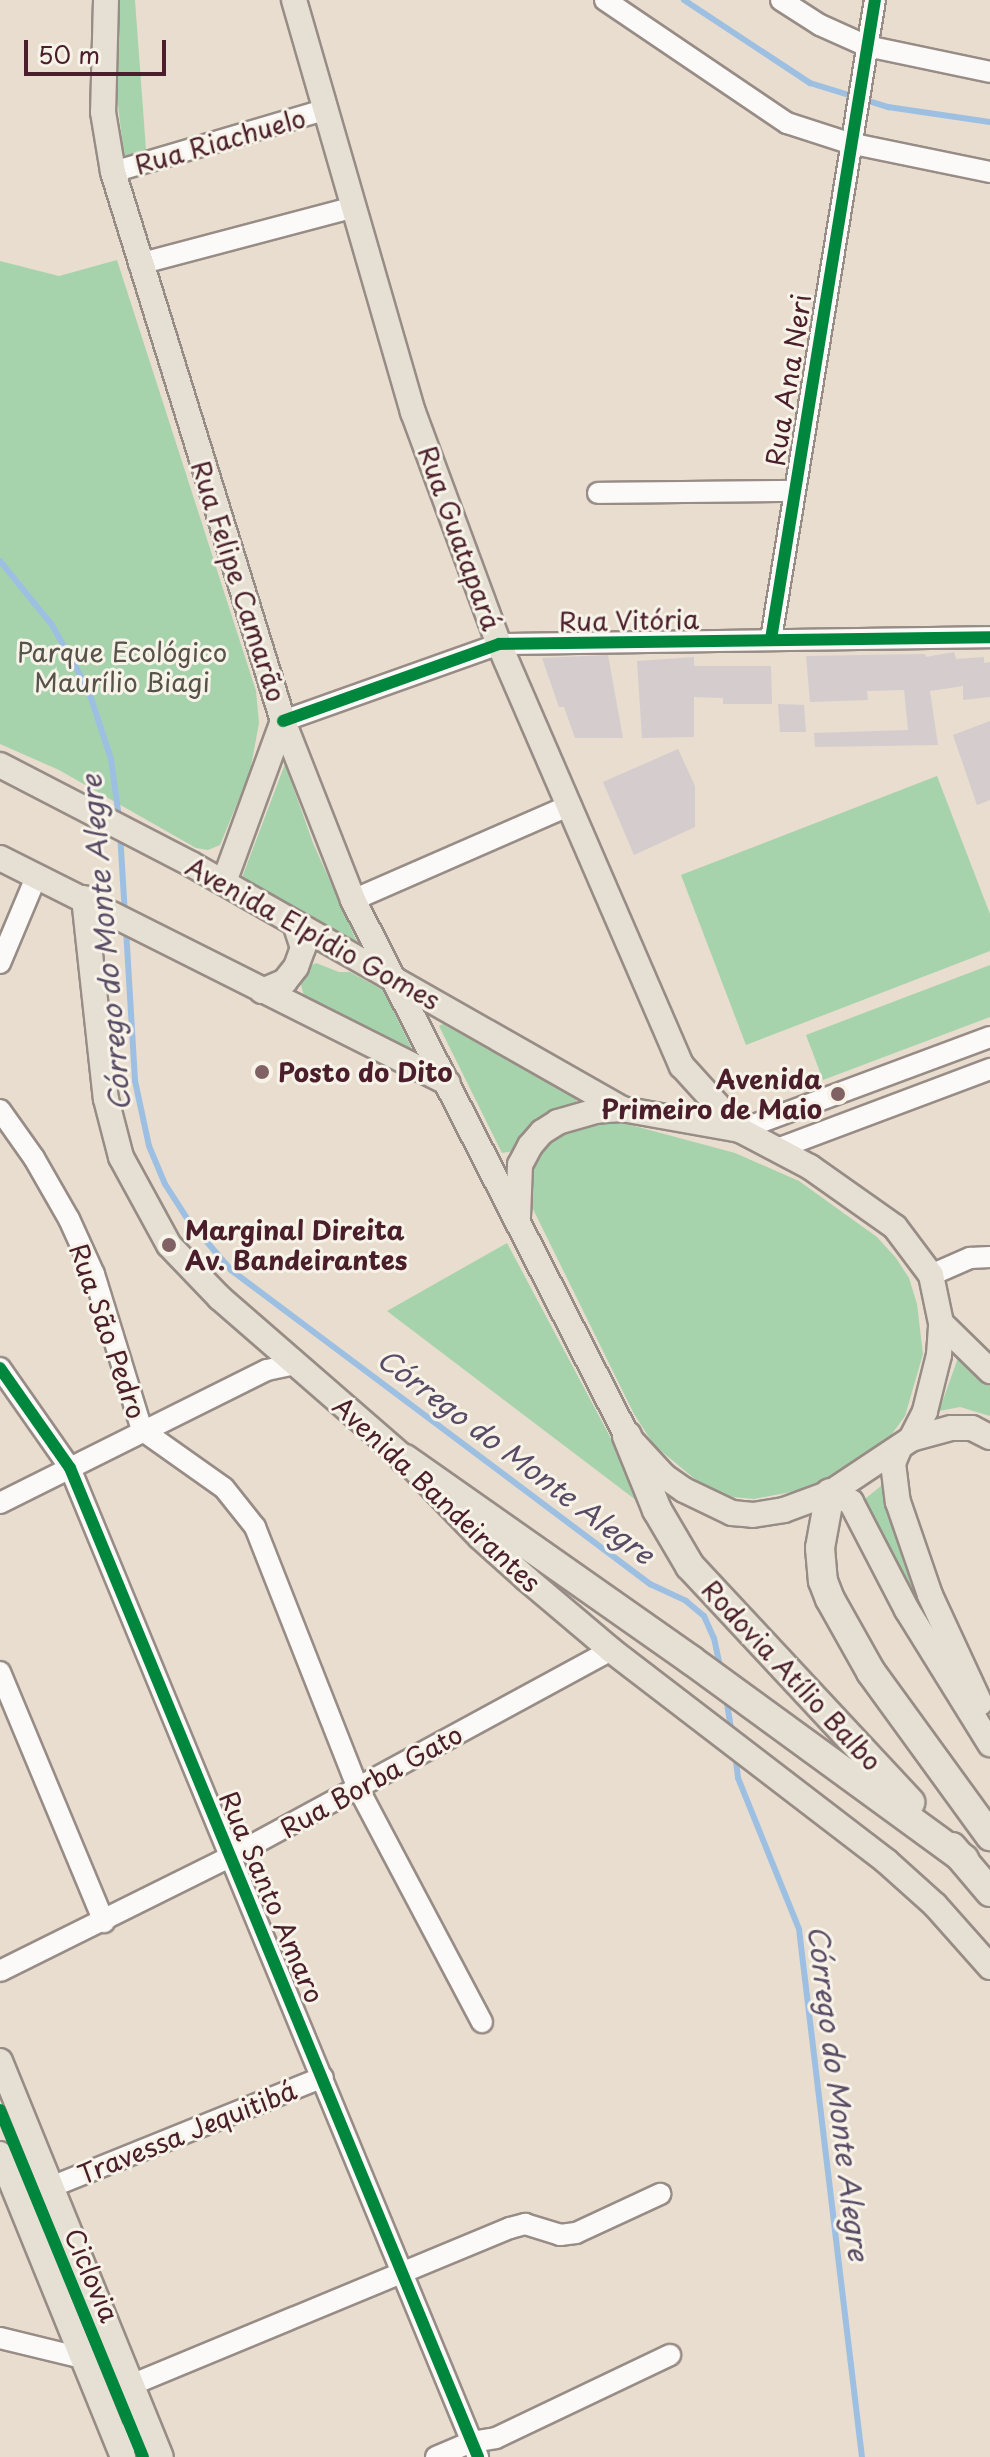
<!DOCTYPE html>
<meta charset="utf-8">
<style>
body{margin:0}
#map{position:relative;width:990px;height:2457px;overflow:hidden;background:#e8ddce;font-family:"Playpen Sans",sans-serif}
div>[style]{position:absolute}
.green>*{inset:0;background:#a7d3ac}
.stream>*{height:6px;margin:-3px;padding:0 3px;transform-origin:3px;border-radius:3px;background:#9dc0e2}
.building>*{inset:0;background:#d5ccce}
.roads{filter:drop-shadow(2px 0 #988c86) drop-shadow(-2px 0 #988c86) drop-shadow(0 2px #988c86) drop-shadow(0 -2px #988c86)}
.minor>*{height:20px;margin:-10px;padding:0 10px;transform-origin:10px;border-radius:10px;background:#fcfaf8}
.major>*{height:24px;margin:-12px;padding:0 12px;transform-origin:12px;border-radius:12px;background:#e5e0d3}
.highway>*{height:28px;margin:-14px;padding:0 14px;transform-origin:14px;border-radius:14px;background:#e5e0d3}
.cycleway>*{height:12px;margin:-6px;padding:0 6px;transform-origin:6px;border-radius:6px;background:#00873e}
.dots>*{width:22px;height:22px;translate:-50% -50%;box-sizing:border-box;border:4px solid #f7f3e8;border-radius:50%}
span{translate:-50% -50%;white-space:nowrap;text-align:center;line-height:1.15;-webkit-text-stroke:6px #f7f3e8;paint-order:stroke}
.street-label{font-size:26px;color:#4a1f2b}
.park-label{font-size:26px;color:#56534a}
.poi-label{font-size:26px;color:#4a1f2b;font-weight:700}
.left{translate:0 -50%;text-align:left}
.right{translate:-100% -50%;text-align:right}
.water-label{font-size:28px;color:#594b65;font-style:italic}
.scale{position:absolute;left:24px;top:40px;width:142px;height:36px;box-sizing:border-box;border:4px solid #4a1f2b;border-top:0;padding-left:10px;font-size:24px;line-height:28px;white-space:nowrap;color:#4a1f2b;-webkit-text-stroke:6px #f7f3e8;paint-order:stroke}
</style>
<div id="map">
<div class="green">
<i style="clip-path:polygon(117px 0,135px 0,146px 150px,124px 157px,114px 70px)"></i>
<i style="clip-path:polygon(117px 260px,256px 691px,259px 723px,250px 772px,220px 845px,208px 850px,196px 848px,59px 770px,0 744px,0 261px,59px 276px)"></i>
<i style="clip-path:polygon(285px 764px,313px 843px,358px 944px,241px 880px)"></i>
<i style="clip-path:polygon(937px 776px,990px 914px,990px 951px,746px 1045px,681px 875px)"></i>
<i style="clip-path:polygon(316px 963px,339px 972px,350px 972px,383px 990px,413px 1051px,304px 996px,300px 981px,308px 967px)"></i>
<i style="clip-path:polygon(990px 965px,990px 1017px,823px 1080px,806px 1035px)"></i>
<i style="clip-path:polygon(443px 1024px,578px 1098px,575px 1104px,543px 1119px,521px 1138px,514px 1151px,502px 1153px,439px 1026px)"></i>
<i style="clip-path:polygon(616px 1121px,735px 1153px,799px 1181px,877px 1237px,896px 1258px,909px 1278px,917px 1304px,923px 1354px,905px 1416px,884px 1445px,812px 1488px,754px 1499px,733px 1497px,702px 1485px,654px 1445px,634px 1414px,529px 1201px,526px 1180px,535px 1155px,563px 1133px)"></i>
<i style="clip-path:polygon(507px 1243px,649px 1510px,387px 1311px)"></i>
<i style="clip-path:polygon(959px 1355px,990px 1386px,990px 1416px,960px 1407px,939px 1411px)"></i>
<i style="clip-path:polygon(886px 1482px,903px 1552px,936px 1640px,861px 1502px)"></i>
</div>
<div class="stream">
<i style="left:684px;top:0;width:151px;rotate:33.4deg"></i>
<i style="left:810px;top:83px;width:82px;rotate:17.1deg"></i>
<i style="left:888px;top:107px;width:103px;rotate:8.4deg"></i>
<i style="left:0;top:561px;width:82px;rotate:50.9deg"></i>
<i style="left:52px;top:625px;width:73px;rotate:60.6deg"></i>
<i style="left:88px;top:689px;width:74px;rotate:71.8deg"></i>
<i style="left:111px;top:759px;width:60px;rotate:82.3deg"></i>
<i style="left:120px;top:833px;width:81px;rotate:86.5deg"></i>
<i style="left:126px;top:929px;width:152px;rotate:86.6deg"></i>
<i style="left:135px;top:1081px;width:66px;rotate:77.8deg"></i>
<i style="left:149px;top:1146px;width:41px;rotate:67.2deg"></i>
<i style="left:165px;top:1184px;width:43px;rotate:57.4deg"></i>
<i style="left:188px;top:1220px;width:66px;rotate:49.3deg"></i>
<i style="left:231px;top:1270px;width:524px;rotate:36.85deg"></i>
<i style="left:650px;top:1584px;width:40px;rotate:25deg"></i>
<i style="left:686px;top:1601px;width:23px;rotate:40deg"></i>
<i style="left:704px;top:1616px;width:24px;rotate:66deg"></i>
<i style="left:714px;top:1638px;width:33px;rotate:78deg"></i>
<i style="left:726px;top:1697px;width:37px;rotate:81deg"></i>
<i style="left:735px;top:1753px;width:25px;rotate:83deg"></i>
<i style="left:738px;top:1778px;width:163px;rotate:68deg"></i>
<i style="left:799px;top:1929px;width:532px;rotate:83.2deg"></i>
</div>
<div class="building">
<i style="clip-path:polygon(954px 652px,956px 659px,984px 657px,984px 663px,990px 662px,990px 697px,963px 700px,963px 686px,930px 691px,938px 745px,815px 747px,814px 733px,908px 730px,904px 690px,867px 691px,868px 700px,810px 702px,806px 656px,925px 654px,926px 657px)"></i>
<i style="clip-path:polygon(608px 655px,623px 738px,575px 738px,564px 707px,559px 707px,542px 658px)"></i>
<i style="clip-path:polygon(694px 657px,694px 666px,771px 666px,772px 704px,723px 704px,723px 698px,694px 697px,694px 737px,642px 738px,637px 661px)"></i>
<i style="clip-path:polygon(778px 704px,804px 705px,806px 732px,780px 732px)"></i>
<i style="clip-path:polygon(990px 721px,990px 800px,977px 805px,953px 735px)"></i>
<i style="clip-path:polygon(678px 749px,695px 786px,695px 827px,634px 855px,603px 782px)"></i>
</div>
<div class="roads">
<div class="minor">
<i style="left:605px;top:0;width:220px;rotate:34.1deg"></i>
<i style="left:787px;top:123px;width:65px;rotate:17.9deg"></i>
<i style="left:849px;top:143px;width:144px;rotate:11.6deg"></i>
<i style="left:781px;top:0;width:46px;rotate:32.7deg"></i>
<i style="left:820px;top:25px;width:51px;rotate:24.1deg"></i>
<i style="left:867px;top:46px;width:126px;rotate:11.9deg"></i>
<i style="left:113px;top:172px;width:223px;rotate:-16.4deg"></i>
<i style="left:139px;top:264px;width:223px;rotate:-14.8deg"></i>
<i style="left:598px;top:493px;width:195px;rotate:-0.6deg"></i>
<i style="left:771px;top:639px;width:647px;rotate:-80.76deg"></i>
<i style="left:283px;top:721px;width:229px;rotate:-19.6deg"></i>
<i style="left:499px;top:644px;width:491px;rotate:-0.8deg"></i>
<i style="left:353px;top:900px;width:237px;rotate:-23.6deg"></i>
<i style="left:0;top:963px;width:95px;rotate:-67.2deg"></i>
<i style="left:0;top:1110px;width:59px;rotate:54.7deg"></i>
<i style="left:34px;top:1158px;width:70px;rotate:60.2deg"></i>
<i style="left:69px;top:1219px;width:60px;rotate:65.6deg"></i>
<i style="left:94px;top:1274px;width:163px;rotate:72.9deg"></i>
<i style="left:142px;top:1430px;width:100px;rotate:35.3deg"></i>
<i style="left:224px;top:1488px;width:50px;rotate:51.5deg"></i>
<i style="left:255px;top:1527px;width:281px;rotate:68.5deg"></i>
<i style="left:358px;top:1788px;width:265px;rotate:62.1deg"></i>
<i style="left:740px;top:1130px;width:267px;rotate:-20.4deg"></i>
<i style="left:777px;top:1149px;width:228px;rotate:-20.6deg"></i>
<i style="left:931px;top:1275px;width:43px;rotate:-23.6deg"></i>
<i style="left:970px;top:1258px;width:20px;rotate:-3deg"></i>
<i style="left:0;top:1368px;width:122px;rotate:55deg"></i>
<i style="left:70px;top:1468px;width:1070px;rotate:67.58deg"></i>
<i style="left:0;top:1503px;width:298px;rotate:-26.5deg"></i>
<i style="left:267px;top:1370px;width:29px;rotate:-12deg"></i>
<i style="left:0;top:1672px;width:271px;rotate:67.4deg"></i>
<i style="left:0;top:1971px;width:259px;rotate:-26.4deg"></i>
<i style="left:232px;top:1856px;width:431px;rotate:-28.5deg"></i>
<i style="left:51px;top:2187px;width:293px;rotate:-22deg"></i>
<i style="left:0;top:2338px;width:84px;rotate:13.7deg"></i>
<i style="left:131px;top:2385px;width:410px;rotate:-22.5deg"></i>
<i style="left:510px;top:2228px;width:16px;rotate:-15deg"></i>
<i style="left:525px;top:2224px;width:37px;rotate:17deg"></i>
<i style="left:560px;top:2235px;width:16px;rotate:-7deg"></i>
<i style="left:576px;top:2233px;width:93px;rotate:-24.9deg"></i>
<i style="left:121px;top:2457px;width:53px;rotate:-69.2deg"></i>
<i style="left:436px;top:2457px;width:39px;rotate:-23deg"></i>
<i style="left:472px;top:2442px;width:24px;rotate:-9deg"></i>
<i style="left:496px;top:2438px;width:193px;rotate:-25.5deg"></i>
</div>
<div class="major">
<i style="left:106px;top:0;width:112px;rotate:91.5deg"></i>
<i style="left:103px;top:112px;width:61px;rotate:80.5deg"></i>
<i style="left:113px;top:172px;width:575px;rotate:72.79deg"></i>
<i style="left:283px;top:721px;width:192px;rotate:68.6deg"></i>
<i style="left:353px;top:900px;width:602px;rotate:62.92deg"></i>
<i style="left:627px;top:1436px;width:54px;rotate:47.2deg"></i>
<i style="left:664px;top:1476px;width:24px;rotate:35deg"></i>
<i style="left:684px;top:1490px;width:53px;rotate:25.6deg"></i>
<i style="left:732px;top:1513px;width:21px;rotate:5deg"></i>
<i style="left:753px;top:1515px;width:31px;rotate:-9deg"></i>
<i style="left:784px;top:1510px;width:49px;rotate:-20.3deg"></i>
<i style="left:830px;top:1493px;width:97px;rotate:-33.7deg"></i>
<i style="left:911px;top:1439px;width:31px;rotate:-63deg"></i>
<i style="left:925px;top:1411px;width:58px;rotate:-76deg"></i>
<i style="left:939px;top:1355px;width:32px;rotate:-86deg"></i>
<i style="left:941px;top:1323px;width:49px;rotate:-101.8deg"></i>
<i style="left:931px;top:1275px;width:60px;rotate:-126.9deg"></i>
<i style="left:895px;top:1227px;width:104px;rotate:-144.8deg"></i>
<i style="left:810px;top:1167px;width:79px;rotate:-152.1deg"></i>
<i style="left:740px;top:1130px;width:120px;rotate:-169.9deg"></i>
<i style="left:622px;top:1109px;width:26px;rotate:176deg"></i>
<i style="left:596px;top:1111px;width:40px;rotate:164deg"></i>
<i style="left:558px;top:1122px;width:19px;rotate:148deg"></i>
<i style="left:542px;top:1132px;width:18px;rotate:131deg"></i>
<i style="left:530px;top:1146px;width:21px;rotate:118deg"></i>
<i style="left:520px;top:1165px;width:52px;rotate:92.2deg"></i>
<i style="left:294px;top:0;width:429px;rotate:73.9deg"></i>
<i style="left:413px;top:412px;width:247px;rotate:69.7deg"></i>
<i style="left:499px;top:644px;width:460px;rotate:66.6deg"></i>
<i style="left:682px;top:1066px;width:86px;rotate:47.8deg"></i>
<i style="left:0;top:765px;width:215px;rotate:27.4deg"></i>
<i style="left:191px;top:864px;width:496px;rotate:29.6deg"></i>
<i style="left:0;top:858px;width:501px;rotate:26.67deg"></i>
<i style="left:224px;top:882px;width:171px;rotate:-69.9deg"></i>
<i style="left:84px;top:898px;width:202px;rotate:83.8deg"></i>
<i style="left:106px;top:1099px;width:60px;rotate:75.5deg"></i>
<i style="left:121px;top:1157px;width:100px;rotate:61.4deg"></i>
<i style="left:169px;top:1245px;width:74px;rotate:46.1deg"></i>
<i style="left:220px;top:1298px;width:245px;rotate:41deg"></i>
<i style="left:405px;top:1459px;width:108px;rotate:46.1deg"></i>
<i style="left:480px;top:1537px;width:63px;rotate:41.8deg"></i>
<i style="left:527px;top:1579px;width:110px;rotate:40.2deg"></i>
<i style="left:611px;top:1650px;width:347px;rotate:37.5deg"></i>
<i style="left:886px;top:1861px;width:66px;rotate:41.9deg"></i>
<i style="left:935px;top:1905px;width:83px;rotate:48.4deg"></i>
<i style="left:262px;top:991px;width:25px;rotate:-23deg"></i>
<i style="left:285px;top:981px;width:18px;rotate:-52deg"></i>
<i style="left:296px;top:967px;width:20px;rotate:-70deg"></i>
<i style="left:303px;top:948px;width:25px;rotate:-108deg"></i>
<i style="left:941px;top:1323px;width:69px;rotate:44.4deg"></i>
<i style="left:911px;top:1439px;width:41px;rotate:-15.4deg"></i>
<i style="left:951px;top:1428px;width:21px"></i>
<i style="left:972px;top:1428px;width:20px;rotate:27deg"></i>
<i style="left:899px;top:1449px;width:15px;rotate:113deg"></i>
<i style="left:893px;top:1463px;width:39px;rotate:83deg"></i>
<i style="left:898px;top:1502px;width:98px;rotate:71deg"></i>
<i style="left:930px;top:1595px;width:119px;rotate:65.2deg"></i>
<i style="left:830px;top:1493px;width:23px;rotate:23deg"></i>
<i style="left:851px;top:1502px;width:122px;rotate:62.6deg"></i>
<i style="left:907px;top:1610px;width:158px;rotate:58.2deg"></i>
<i style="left:0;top:2061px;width:427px;rotate:67.9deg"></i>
<i style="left:0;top:2154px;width:327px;rotate:67.9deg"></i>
</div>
<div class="highway">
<i style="left:627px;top:1436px;width:80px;rotate:67.9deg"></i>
<i style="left:657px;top:1510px;width:65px;rotate:59.5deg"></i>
<i style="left:690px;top:1566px;width:323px;rotate:47deg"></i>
<i style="left:405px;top:1459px;width:350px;rotate:35.1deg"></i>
<i style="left:691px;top:1660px;width:338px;rotate:36.1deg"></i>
<i style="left:830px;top:1493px;width:56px;rotate:100.3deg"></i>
<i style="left:820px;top:1548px;width:33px;rotate:85deg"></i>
<i style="left:823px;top:1581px;width:19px;rotate:69deg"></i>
<i style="left:830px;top:1599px;width:84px;rotate:60.7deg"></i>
<i style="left:871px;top:1672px;width:203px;rotate:54deg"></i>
<i style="left:952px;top:1847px;width:59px;rotate:49.8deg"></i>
</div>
</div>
<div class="cycleway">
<i style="left:771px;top:639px;width:647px;rotate:-80.76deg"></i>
<i style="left:283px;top:721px;width:229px;rotate:-19.6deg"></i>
<i style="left:499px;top:644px;width:491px;rotate:-0.8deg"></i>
<i style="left:0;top:1368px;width:122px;rotate:55deg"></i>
<i style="left:70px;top:1468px;width:1070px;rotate:67.58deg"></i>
<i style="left:0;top:2110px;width:375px;rotate:67.6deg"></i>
</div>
<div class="dots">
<i style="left:262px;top:1072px;background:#816264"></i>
<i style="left:838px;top:1094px;background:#816264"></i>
<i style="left:169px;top:1245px;background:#816264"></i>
</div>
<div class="street-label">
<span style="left:220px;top:141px;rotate:-16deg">Rua Riachuelo</span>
<span style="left:788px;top:380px;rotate:-81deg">Rua Ana Neri</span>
<span style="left:460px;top:538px;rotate:70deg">Rua Guatapará</span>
<span style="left:239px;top:581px;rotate:72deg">Rua Felipe Camarão</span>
<span style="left:629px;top:620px;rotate:-1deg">Rua Vitória</span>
<span style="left:313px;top:933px;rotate:29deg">Avenida Elpídio Gomes</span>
<span style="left:108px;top:1331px;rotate:71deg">Rua São Pedro</span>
<span style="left:437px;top:1494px;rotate:43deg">Avenida Bandeirantes</span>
<span style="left:792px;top:1675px;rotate:47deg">Rodovia Atílio Balbo</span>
<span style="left:371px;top:1781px;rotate:-29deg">Rua Borba Gato</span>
<span style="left:272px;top:1897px;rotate:67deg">Rua Santo Amaro</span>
<span style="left:187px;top:2132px;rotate:-22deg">Travessa Jequitibá</span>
<span style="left:92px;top:2275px;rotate:67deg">Ciclovia</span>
</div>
<div class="park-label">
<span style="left:122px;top:667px">Parque Ecológico<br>Maurílio Biagi</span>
</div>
<div class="poi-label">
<span class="left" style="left:278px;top:1072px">Posto do Dito</span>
<span class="right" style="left:822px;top:1094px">Avenida<br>Primeiro de Maio</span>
<span class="left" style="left:185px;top:1245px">Marginal Direita<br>Av. Bandeirantes</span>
</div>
<div class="water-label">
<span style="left:105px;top:943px;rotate:-95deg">Córrego do Monte Alegre</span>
<span style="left:516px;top:1456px;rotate:37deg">Córrego do Monte Alegre</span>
<span style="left:839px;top:2093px;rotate:83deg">Córrego do Monte Alegre</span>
</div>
<div class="scale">50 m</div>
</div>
